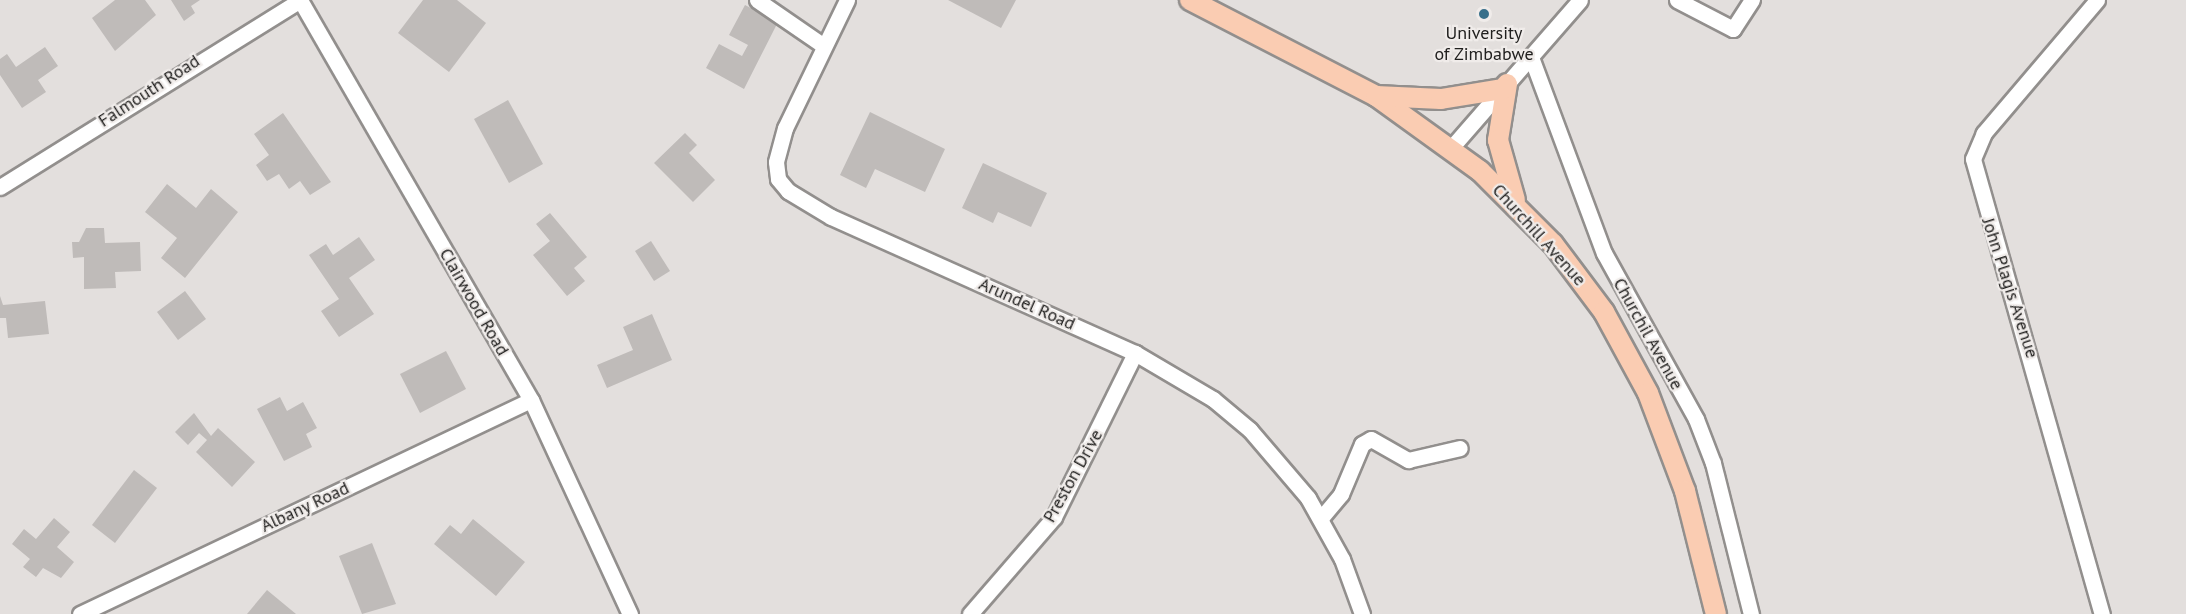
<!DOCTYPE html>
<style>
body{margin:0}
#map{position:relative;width:2186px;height:614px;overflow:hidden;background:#e3dfdd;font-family:"PT Sans",sans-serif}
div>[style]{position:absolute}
.building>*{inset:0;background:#bfbbb9}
.roads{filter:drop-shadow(2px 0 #928f8d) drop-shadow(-2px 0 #928f8d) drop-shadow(0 2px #928f8d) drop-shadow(0 -2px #928f8d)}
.minor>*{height:15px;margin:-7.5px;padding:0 7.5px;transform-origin:7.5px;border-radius:7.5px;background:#fff}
.major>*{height:20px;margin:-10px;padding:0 10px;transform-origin:10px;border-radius:10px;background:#faccb2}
.dots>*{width:16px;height:16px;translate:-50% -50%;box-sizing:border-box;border:3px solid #f0ecea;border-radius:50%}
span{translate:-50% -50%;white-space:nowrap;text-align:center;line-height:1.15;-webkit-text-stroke:4.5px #f0ecea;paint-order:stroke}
.poi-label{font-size:18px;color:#21201f}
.street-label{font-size:18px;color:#21201f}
</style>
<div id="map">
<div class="building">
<i style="clip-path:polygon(115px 0,145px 0,156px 15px,115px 51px,92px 18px)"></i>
<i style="clip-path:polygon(171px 0,200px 0,191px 6px,195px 13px,184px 21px)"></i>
<i style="clip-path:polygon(423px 0,457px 0,486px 23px,449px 72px,398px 33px)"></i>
<i style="clip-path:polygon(948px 0,1016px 0,1001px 28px)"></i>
<i style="clip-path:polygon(745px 5px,778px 22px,744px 89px,706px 68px,719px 44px,742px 56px,748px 45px,729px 35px)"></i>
<i style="clip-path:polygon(45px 47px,58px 66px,38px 80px,46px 92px,22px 108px,0 75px,0 59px,7px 54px,16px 67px)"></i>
<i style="clip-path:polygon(508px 100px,543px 164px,509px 183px,474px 119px)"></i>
<i style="clip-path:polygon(870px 112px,945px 149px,925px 192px,875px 169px,866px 188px,840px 175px)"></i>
<i style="clip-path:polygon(283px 113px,331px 182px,310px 195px,300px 181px,289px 189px,279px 174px,267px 181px,256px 165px,269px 155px,254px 134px)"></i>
<i style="clip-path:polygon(685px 133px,697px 145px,689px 153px,715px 180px,693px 202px,654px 163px)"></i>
<i style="clip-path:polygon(983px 163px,1047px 193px,1031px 227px,998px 212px,993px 223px,962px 208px)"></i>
<i style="clip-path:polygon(167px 184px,196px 208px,211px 189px,238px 212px,185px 278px,161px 258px,177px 238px,145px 212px)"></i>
<i style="clip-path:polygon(550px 213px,587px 257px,574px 268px,585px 281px,567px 296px,533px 255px,550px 241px,536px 224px)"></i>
<i style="clip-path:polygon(86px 228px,104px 228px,105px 243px,140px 242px,141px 271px,115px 272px,116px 288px,84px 289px,84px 257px,73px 258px,72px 242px,79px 242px)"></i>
<i style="clip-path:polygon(359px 237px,375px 260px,349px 278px,374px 314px,339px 337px,321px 311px,339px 299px,309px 255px,326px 244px,333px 255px)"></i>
<i style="clip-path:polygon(651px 241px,670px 271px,654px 281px,635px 251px)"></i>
<i style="clip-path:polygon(185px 291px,206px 319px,178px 340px,157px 312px)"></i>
<i style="clip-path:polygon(0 296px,3px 305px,45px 301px,49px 334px,8px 338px,6px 318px,0 318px)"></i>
<i style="clip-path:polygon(652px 314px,672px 360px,607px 388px,597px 365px,633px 350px,623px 327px)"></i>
<i style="clip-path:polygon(446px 351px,466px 389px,420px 413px,400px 374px)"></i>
<i style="clip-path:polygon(280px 397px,287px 411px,303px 402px,317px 428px,306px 434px,312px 447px,284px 461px,257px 409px)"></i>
<i style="clip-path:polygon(194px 413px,211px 436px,218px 428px,255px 462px,232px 487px,196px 452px,207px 440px,199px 433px,188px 445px,175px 432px)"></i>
<i style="clip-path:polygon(134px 470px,157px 488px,115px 543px,92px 525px)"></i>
<i style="clip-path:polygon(54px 518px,70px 532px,57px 547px,74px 562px,61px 578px,43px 568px,36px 577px,23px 567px,30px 559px,12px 544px,24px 529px,36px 539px)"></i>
<i style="clip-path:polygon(473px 519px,525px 562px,496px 596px,434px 544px,450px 525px,461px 534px)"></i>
<i style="clip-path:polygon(372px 543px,396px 604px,362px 614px,339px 556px)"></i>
<i style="clip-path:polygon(267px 590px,296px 614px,247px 614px)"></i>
</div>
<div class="roads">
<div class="minor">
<i style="left:300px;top:0;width:462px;rotate:60deg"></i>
<i style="left:531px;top:400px;width:236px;rotate:65.2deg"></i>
<i style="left:757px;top:0;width:81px;rotate:34.5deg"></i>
<i style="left:847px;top:0;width:142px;rotate:115.8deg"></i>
<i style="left:785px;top:128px;width:35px;rotate:105deg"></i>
<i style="left:776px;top:162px;width:17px;rotate:83deg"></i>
<i style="left:778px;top:179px;width:16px;rotate:50deg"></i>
<i style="left:788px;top:191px;width:50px;rotate:31.2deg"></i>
<i style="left:831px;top:217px;width:333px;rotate:24.1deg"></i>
<i style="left:1135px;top:353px;width:91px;rotate:30.5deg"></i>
<i style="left:1213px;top:399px;width:48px;rotate:40deg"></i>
<i style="left:1250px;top:430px;width:89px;rotate:49.5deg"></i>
<i style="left:1308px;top:498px;width:70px;rotate:60.9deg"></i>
<i style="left:1342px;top:559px;width:59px;rotate:70deg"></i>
<i style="left:1677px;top:0;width:63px;rotate:27.4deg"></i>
<i style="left:1733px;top:29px;width:35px;rotate:-57deg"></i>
<i style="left:2097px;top:0;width:175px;rotate:130.4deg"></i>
<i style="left:1984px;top:133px;width:28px;rotate:113deg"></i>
<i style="left:1973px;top:159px;width:473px;rotate:74.2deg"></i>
<i style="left:1531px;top:57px;width:209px;rotate:69.6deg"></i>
<i style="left:1604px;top:253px;width:190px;rotate:61deg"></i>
<i style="left:1696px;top:419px;width:47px;rotate:68.9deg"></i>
<i style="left:1713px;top:463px;width:156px;rotate:75.9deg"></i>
<i style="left:1451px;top:148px;width:196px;rotate:-48.9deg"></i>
<i style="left:0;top:187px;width:354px;rotate:-31.9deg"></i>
<i style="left:1321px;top:518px;width:31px;rotate:-50deg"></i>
<i style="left:1341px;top:494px;width:54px;rotate:-67.2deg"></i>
<i style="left:1362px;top:444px;width:10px;rotate:-29deg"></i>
<i style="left:1371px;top:439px;width:43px;rotate:29.6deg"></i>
<i style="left:1408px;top:460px;width:53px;rotate:-13deg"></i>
<i style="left:80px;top:614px;width:499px;rotate:-25.4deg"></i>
<i style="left:970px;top:614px;width:128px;rotate:-49.1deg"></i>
<i style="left:1054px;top:517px;width:183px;rotate:-63.7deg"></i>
</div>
<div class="major">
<i style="left:1190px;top:0;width:209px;rotate:27.3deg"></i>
<i style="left:1376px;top:96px;width:128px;rotate:35.8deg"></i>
<i style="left:1480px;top:171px;width:103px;rotate:45deg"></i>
<i style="left:1553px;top:244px;width:85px;rotate:53.1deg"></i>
<i style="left:1604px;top:312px;width:92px;rotate:61.5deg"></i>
<i style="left:1648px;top:393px;width:105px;rotate:69.3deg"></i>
<i style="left:1685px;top:491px;width:127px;rotate:75.9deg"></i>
<i style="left:1507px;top:84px;width:57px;rotate:99.1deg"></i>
<i style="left:1498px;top:140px;width:62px;rotate:74.2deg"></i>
<i style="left:1376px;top:96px;width:65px;rotate:2.6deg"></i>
<i style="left:1441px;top:99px;width:63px;rotate:-9.2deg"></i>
</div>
</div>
<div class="dots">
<i style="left:1484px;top:14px;background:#386f8a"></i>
</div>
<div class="poi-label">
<span style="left:1484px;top:44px">University<br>of Zimbabwe</span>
</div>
<div class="street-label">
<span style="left:149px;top:91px;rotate:-33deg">Falmouth Road</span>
<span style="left:1539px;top:235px;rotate:48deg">Churchill Avenue</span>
<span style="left:2010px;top:288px;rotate:72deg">John Plagis Avenue</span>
<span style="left:474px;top:302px;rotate:60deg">Clairwood Road</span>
<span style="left:1027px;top:304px;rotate:24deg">Arundel Road</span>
<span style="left:1648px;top:334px;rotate:61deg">Churchil Avenue</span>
<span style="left:1073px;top:476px;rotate:-61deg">Preston Drive</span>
<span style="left:305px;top:507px;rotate:-25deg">Albany Road</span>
</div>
</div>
